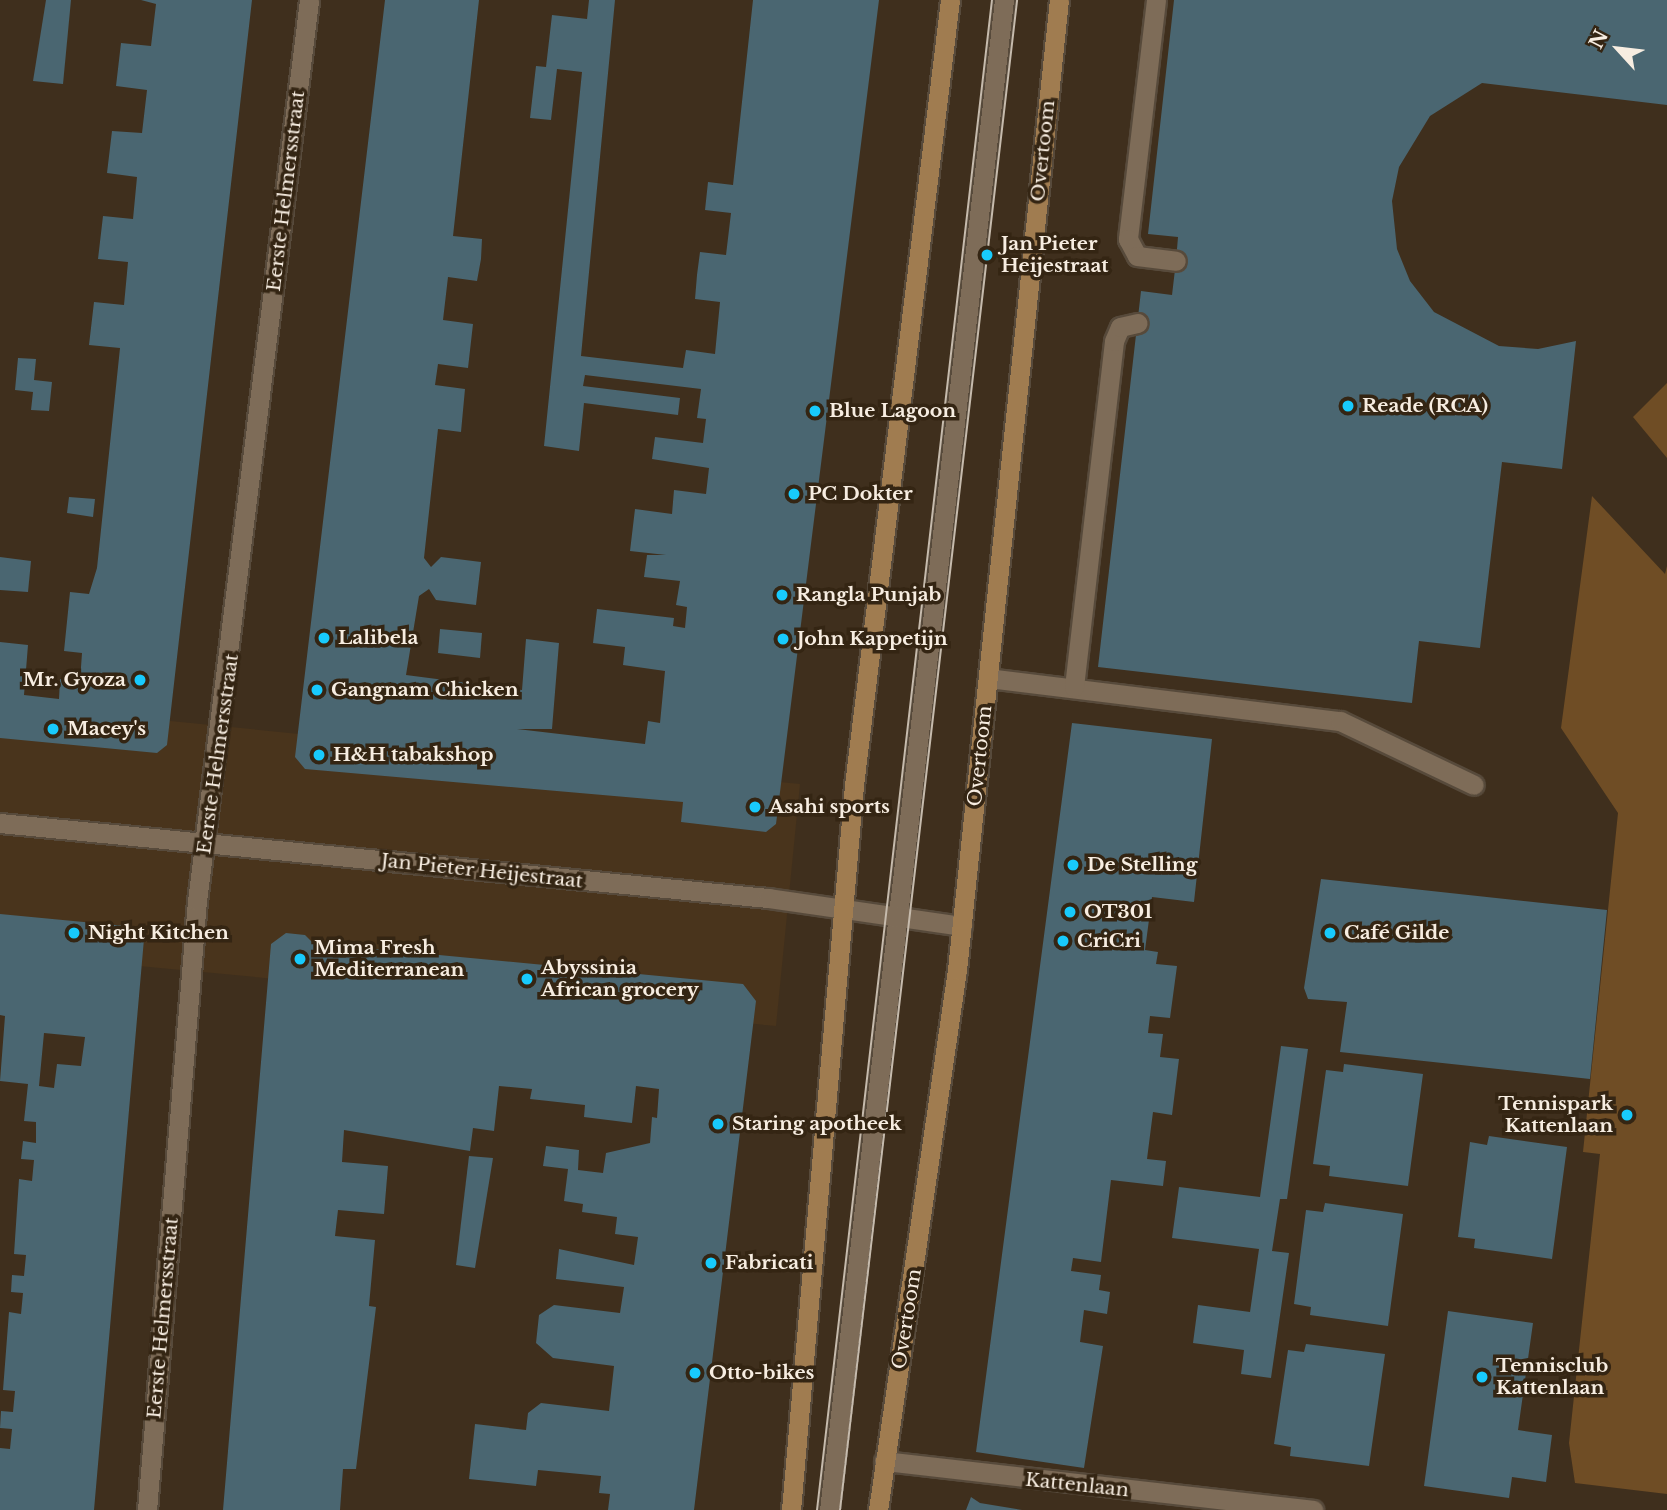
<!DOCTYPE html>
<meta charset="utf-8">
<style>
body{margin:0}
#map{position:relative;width:1667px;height:1510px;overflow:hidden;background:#3f2f1d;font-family:"Libre Baskerville",serif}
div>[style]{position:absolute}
.built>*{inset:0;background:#49341c}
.green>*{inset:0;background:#6f4d25}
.building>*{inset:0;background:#4a6671}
.roads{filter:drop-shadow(2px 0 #574a3b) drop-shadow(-2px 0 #574a3b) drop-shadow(0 2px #574a3b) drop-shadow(0 -2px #574a3b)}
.service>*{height:19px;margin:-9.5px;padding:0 9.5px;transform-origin:9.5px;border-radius:9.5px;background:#7e6c58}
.minor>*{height:19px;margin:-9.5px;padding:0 9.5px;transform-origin:9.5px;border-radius:9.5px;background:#7e6c58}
.tertiary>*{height:19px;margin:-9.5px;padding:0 9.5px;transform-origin:9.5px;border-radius:9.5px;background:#7e6c58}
.secondary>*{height:19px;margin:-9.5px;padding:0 9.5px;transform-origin:9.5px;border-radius:9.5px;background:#a07c50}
.tram>*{height:2px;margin:-1px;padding:0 1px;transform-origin:1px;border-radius:1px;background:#c6bbad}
.dots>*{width:19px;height:19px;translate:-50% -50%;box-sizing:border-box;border:4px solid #342513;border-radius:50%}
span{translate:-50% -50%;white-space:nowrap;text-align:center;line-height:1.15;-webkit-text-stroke:7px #342513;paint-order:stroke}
.street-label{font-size:19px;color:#f7ede1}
.poi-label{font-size:19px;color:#f7ede1;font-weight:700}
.left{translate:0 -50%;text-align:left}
.right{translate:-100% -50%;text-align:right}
.north{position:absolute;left:1583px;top:14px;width:70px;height:70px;-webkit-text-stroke:5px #342513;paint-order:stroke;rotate:297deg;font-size:19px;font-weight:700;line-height:28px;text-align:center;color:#f7ede1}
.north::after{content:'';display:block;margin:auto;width:24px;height:32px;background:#f7ede1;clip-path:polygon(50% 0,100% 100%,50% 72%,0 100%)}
</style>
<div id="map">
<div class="built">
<i style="clip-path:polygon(0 704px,800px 784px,776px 1026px,0 953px)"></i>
</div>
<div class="green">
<i style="clip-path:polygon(1667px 383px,1667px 458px,1633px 417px)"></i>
<i style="clip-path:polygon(1592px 496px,1665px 574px,1667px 566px,1667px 1494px,1575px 1483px,1569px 1443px,1600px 1154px,1583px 1152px,1618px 813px,1561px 728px)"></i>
</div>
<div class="building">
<i style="clip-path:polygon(46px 0,71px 0,63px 84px,33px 81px)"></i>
<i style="clip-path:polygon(141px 0,252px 0,167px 745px,157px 753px,0 738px,0 642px,28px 645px,24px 695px,59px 699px,60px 679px,80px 681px,82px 653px,64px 651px,70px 592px,89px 594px,97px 568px,120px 348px,89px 345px,94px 302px,124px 305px,128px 262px,98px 259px,103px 216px,133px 219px,137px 177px,107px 173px,112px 131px,142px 133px,147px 90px,116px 86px,121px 43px,151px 46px,156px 4px)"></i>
<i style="clip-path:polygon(385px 0,479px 0,453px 236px,482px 239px,481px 259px,477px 281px,448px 277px,443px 320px,473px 324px,468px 368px,438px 364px,435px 385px,465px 389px,461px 432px,438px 429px,424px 558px,431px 567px,441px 557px,481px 562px,476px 605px,436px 600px,429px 589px,419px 596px,406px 675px,522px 690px,526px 639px,559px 643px,552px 729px,517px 729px,645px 744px,648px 721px,660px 723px,665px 671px,623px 665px,625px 647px,593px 643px,597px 609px,674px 618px,673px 626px,685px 628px,687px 607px,676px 605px,680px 581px,644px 577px,647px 555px,666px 555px,630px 551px,635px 509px,672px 514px,674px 490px,706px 494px,709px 468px,652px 459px,655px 437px,703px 443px,706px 419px,697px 418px,701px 389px,585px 375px,583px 386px,680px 398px,678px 415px,584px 403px,579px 451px,544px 446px,582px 72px,557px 69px,551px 120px,530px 118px,536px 66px,546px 67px,552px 15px,587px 19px,589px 0,615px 0,581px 356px,683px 368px,686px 350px,715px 354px,720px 302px,695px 299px,697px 275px,700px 252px,726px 255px,731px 213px,705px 210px,708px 182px,733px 185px,753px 0,879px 0,776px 824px,766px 832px,681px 822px,683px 802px,305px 769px,295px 757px)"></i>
<i style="clip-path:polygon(1174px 0,1667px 0,1667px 105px,1482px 83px,1430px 116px,1399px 167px,1392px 201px,1397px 249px,1410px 281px,1434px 312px,1499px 346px,1538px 349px,1576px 341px,1562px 469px,1502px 462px,1480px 648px,1419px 641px,1412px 703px,1098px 667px,1141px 291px,1172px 295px,1176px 261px,1178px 237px,1148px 234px)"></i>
<i style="clip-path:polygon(18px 358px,36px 359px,34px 380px,52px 382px,49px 411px,31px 410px,33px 392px,15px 390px)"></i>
<i style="clip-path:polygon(69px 497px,95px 499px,93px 517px,67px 513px)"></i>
<i style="clip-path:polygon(0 557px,31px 561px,28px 592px,0 590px)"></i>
<i style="clip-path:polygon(440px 629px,482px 633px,480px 658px,438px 653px)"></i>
<i style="clip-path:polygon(1072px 723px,1212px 739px,1194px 902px,1152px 897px,1145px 950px,1158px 952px,1156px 964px,1177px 966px,1170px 1018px,1150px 1016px,1148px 1033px,1163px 1034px,1160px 1057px,1179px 1059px,1172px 1115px,1153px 1112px,1147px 1159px,1166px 1161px,1163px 1186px,1111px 1180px,1101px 1262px,1073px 1258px,1071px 1271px,1101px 1275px,1099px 1290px,1110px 1292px,1107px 1314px,1084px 1310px,1080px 1342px,1103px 1346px,1084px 1468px,976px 1452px)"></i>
<i style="clip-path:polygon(1321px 879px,1607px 910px,1590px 1079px,1340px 1052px,1347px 1002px,1308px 999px,1304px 988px)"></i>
<i style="clip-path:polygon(evenodd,0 914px,136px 927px,144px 939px,94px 1510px,0 1510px,0 1448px,10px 1449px,12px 1429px,0 1428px,1px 1411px,13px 1412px,15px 1391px,3px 1390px,9px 1312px,21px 1314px,23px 1293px,11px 1292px,12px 1275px,24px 1276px,26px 1255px,14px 1254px,19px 1179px,32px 1181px,34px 1160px,21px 1159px,23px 1141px,36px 1143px,36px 1122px,24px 1121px,28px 1084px,0 1081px,5px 1016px,0 1015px,0 914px,44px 1033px,85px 1037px,81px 1066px,57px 1064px,54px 1088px,39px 1086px,44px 1033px)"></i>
<i style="clip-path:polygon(286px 933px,305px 935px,313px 943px,743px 984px,756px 1001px,694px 1510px,608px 1510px,610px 1494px,599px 1493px,601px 1476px,538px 1470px,536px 1486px,469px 1479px,475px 1424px,526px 1430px,528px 1413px,541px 1403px,609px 1411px,614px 1366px,553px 1358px,536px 1343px,539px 1315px,554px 1305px,620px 1313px,624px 1287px,556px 1279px,559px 1249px,634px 1265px,638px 1237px,615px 1234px,617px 1217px,582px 1212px,583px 1204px,564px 1201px,568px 1169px,543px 1166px,546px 1146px,579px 1150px,578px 1170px,603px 1173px,606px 1153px,650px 1143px,652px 1117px,657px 1118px,659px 1089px,636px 1086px,632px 1123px,584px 1117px,585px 1105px,530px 1099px,532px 1089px,499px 1086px,494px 1131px,473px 1128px,470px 1151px,344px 1130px,342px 1162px,388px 1166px,384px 1214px,338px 1210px,335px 1236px,375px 1240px,369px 1306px,376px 1307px,356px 1469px,343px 1469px,340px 1510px,223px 1510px,271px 944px)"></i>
<i style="clip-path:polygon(1281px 1046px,1308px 1049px,1287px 1199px,1280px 1199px,1272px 1251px,1289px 1253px,1271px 1378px,1241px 1374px,1244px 1350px,1193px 1343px,1198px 1305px,1250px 1312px,1259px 1249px,1172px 1238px,1179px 1187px,1260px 1197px)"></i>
<i style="clip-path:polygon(1344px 1064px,1423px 1074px,1408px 1186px,1329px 1176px,1330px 1166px,1313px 1164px,1326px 1070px,1343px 1072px)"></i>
<i style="clip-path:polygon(1489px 1136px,1567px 1147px,1552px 1259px,1474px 1248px,1475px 1239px,1458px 1237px,1470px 1142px,1487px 1145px)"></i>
<i style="clip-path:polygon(469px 1156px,493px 1158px,475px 1268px,456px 1265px)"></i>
<i style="clip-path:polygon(1325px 1203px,1403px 1214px,1388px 1326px,1310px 1315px,1311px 1307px,1294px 1304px,1306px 1210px,1323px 1212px)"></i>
<i style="clip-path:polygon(1448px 1311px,1533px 1323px,1518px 1430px,1552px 1435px,1546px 1482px,1512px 1477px,1509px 1498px,1424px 1486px)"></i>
<i style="clip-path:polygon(1306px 1344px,1385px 1354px,1369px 1466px,1290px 1456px,1291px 1447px,1274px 1444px,1288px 1350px,1304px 1352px)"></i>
<i style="clip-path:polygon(971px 1497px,980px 1503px,1022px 1510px,966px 1510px)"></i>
</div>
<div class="roads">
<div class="service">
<i style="left:1156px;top:0;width:241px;rotate:96.7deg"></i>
<i style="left:1128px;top:239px;width:19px;rotate:62deg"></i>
<i style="left:1137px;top:256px;width:39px;rotate:7deg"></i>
<i style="left:988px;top:678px;width:355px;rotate:7deg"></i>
<i style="left:1340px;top:721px;width:148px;rotate:25.5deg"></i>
<i style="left:1074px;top:687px;width:348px;rotate:-83.4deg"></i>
<i style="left:1114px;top:341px;width:15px;rotate:-67deg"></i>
<i style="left:1120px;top:327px;width:18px;rotate:-13deg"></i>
<i style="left:829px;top:1510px;width:1520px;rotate:-83.39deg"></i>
</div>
<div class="minor">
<i style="left:884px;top:1461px;width:432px;rotate:6.5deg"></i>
<i style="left:147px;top:1510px;width:611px;rotate:-85.31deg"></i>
<i style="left:197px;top:901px;width:908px;rotate:-82.91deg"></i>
</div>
<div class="tertiary">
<i style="left:0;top:823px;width:772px;rotate:5.58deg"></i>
<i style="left:768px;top:898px;width:196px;rotate:8.2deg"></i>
</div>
<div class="secondary">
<i style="left:791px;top:1510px;width:728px;rotate:-85.03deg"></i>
<i style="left:854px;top:785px;width:791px;rotate:-83.03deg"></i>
<i style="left:878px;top:1510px;width:546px;rotate:-81.68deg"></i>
<i style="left:957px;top:970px;width:975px;rotate:-84deg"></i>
</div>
</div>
<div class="tram">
<i style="left:817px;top:1510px;width:1520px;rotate:-83.39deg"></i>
<i style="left:840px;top:1510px;width:1520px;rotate:-83.31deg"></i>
</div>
<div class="dots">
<i style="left:987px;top:255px;background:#18cafc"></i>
<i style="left:1348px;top:406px;background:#18cafc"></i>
<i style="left:815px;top:411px;background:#18cafc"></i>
<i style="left:794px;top:494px;background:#18cafc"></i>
<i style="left:782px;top:595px;background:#18cafc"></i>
<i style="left:324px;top:638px;background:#18cafc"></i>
<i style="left:783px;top:639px;background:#18cafc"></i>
<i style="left:140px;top:680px;background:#18cafc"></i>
<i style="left:317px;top:690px;background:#18cafc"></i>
<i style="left:53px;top:729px;background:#18cafc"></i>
<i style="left:319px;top:755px;background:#18cafc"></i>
<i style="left:755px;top:807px;background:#18cafc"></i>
<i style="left:1073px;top:865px;background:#18cafc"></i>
<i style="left:1070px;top:912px;background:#18cafc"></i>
<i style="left:74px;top:933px;background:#18cafc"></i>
<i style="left:1330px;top:933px;background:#18cafc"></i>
<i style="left:1063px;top:941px;background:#18cafc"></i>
<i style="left:300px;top:959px;background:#18cafc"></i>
<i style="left:527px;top:979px;background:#18cafc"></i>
<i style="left:1627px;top:1115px;background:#18cafc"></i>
<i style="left:718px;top:1124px;background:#18cafc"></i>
<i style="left:711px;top:1263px;background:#18cafc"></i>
<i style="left:695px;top:1373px;background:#18cafc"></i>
<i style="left:1482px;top:1377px;background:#18cafc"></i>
</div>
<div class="street-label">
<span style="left:1043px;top:151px;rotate:-84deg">Overtoom</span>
<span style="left:286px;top:191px;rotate:-83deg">Eerste Helmersstraat</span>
<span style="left:218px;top:754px;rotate:-82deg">Eerste Helmersstraat</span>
<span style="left:980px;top:756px;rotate:-84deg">Overtoom</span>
<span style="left:482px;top:871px;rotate:6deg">Jan Pieter Heijestraat</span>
<span style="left:163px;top:1318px;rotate:-85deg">Eerste Helmersstraat</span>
<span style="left:907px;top:1319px;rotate:-81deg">Overtoom</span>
<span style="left:1077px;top:1485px;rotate:6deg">Kattenlaan</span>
</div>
<div class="poi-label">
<span class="left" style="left:1001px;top:255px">Jan Pieter<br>Heijestraat</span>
<span class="left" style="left:1362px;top:406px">Reade (RCA)</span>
<span class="left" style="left:829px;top:411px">Blue Lagoon</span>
<span class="left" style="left:808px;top:494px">PC Dokter</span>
<span class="left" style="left:796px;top:595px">Rangla Punjab</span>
<span class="left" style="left:338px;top:638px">Lalibela</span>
<span class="left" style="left:797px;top:639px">John Kappetijn</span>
<span class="right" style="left:126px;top:680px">Mr. Gyoza</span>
<span class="left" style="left:331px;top:690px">Gangnam Chicken</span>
<span class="left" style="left:67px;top:729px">Macey's</span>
<span class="left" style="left:333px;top:755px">H&amp;H tabakshop</span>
<span class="left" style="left:769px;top:807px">Asahi sports</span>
<span class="left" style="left:1087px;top:865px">De Stelling</span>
<span class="left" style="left:1084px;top:912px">OT301</span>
<span class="left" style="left:88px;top:933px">Night Kitchen</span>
<span class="left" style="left:1344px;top:933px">Café Gilde</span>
<span class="left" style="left:1077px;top:941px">CriCri</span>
<span class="left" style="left:314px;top:959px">Mima Fresh<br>Mediterranean</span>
<span class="left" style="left:541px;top:979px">Abyssinia<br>African grocery</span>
<span class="right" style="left:1613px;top:1115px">Tennispark<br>Kattenlaan</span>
<span class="left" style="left:732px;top:1124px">Staring apotheek</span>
<span class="left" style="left:725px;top:1263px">Fabricati</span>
<span class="left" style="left:1496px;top:1377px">Tennisclub<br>Kattenlaan</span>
<span class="left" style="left:709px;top:1373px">Otto-bikes</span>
</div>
<div class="north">N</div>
</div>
